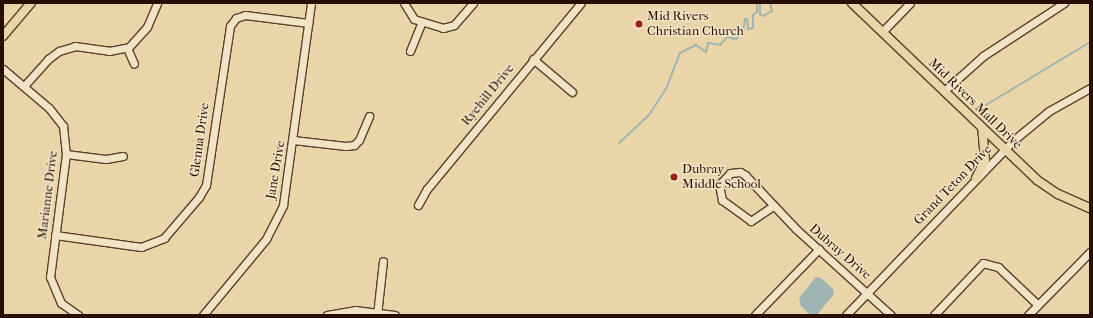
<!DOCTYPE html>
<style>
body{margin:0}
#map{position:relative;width:1093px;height:318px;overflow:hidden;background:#e9d5a7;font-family:"IM FELL French Canon",serif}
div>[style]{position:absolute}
.water>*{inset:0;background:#9eb5b4}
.stream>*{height:2px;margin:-1px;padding:0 1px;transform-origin:1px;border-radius:1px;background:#9eb5b4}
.roads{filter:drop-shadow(1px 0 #59402d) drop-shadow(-1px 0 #59402d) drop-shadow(0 1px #59402d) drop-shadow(0 -1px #59402d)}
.minor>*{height:7px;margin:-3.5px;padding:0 3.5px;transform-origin:3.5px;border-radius:3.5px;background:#f1e4c6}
.major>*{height:8px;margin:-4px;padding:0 4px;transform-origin:4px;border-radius:4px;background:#e9d5a7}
.dots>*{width:11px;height:11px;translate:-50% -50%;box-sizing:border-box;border:2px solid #f1e4c6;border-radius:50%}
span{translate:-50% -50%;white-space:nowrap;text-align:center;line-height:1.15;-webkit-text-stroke:3px #f1e4c6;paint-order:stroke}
.poi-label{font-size:13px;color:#290e04}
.left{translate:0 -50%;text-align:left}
.street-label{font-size:13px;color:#290e04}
.frame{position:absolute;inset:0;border:4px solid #290e04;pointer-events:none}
</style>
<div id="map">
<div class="water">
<i style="clip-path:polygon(816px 277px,821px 278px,833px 289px,834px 294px,817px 315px,810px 315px,801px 306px,799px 298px)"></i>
</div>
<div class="stream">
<i style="left:760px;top:3px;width:11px;rotate:90deg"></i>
<i style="left:760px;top:14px;width:4px;rotate:34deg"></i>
<i style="left:763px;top:16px;width:10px;rotate:-29deg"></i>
<i style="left:772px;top:11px;width:8px;rotate:-104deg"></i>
<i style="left:986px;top:105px;width:122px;rotate:-31.2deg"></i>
<i style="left:619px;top:143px;width:41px;rotate:-43deg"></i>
<i style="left:649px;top:115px;width:31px;rotate:-57deg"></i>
<i style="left:666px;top:89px;width:39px;rotate:-69deg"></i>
<i style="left:680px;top:53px;width:18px;rotate:-27deg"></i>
<i style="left:696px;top:45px;width:12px;rotate:35deg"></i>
<i style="left:706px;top:52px;width:9px;rotate:-77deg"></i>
<i style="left:708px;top:43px;width:12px;rotate:9deg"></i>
<i style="left:720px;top:45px;width:11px;rotate:-49deg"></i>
<i style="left:727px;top:37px;width:9px;rotate:13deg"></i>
<i style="left:736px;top:39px;width:11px;rotate:-49deg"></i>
<i style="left:743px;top:31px;width:12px;rotate:-81deg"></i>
<i style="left:745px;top:19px;width:2px"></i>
<i style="left:747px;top:19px;width:10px;rotate:84deg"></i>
<i style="left:748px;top:29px;width:5px;rotate:-11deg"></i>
<i style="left:753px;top:28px;width:13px;rotate:-90deg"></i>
<i style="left:753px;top:15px;width:5px;rotate:-37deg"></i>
<i style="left:757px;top:12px;width:9px;rotate:-90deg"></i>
</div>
<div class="roads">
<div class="minor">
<i style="left:404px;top:3px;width:19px;rotate:58deg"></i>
<i style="left:414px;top:19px;width:30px;rotate:17deg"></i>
<i style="left:443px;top:28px;width:11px;rotate:-15deg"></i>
<i style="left:454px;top:25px;width:29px;rotate:-49deg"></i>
<i style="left:882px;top:32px;width:40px;rotate:-46deg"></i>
<i style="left:127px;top:48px;width:17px;rotate:66deg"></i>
<i style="left:410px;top:51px;width:31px;rotate:-68deg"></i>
<i style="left:533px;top:59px;width:51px;rotate:40.2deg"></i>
<i style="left:3px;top:69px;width:60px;rotate:40.3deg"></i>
<i style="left:49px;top:108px;width:23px;rotate:52deg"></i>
<i style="left:63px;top:126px;width:28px;rotate:84deg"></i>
<i style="left:66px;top:154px;width:124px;rotate:97.4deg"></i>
<i style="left:50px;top:277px;width:28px;rotate:67deg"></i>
<i style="left:61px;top:303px;width:21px;rotate:35deg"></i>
<i style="left:24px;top:86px;width:36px;rotate:-48deg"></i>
<i style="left:48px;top:59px;width:14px;rotate:-36deg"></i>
<i style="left:59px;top:51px;width:17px;rotate:-17deg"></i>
<i style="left:75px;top:46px;width:34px;rotate:8deg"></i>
<i style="left:109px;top:51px;width:20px;rotate:-11deg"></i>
<i style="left:129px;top:47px;width:27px;rotate:-48deg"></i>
<i style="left:147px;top:27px;width:26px;rotate:-67deg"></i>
<i style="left:944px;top:91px;width:52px;rotate:-41.9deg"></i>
<i style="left:983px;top:56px;width:97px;rotate:-33.2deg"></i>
<i style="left:293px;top:140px;width:53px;rotate:6.5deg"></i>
<i style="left:346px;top:146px;width:8px;rotate:-7deg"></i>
<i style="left:354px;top:145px;width:7px;rotate:-45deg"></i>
<i style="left:359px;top:140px;width:26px;rotate:-67deg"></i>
<i style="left:66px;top:154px;width:40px;rotate:7.1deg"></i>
<i style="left:106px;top:159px;width:17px;rotate:-10deg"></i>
<i style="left:418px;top:205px;width:18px;rotate:-61deg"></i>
<i style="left:427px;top:189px;width:241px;rotate:-50.4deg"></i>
<i style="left:773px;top:206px;width:27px;rotate:146deg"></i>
<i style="left:751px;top:221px;width:36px;rotate:-144deg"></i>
<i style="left:722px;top:200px;width:15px;rotate:-101deg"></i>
<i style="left:719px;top:185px;width:16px;rotate:-47deg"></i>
<i style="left:730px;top:173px;width:10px;rotate:-6deg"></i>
<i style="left:740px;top:172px;width:6px;rotate:31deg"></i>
<i style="left:745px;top:175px;width:74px;rotate:46.6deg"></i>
<i style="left:796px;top:229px;width:128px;rotate:42.2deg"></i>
<i style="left:55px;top:235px;width:87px;rotate:7.9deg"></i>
<i style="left:141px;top:247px;width:25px;rotate:-21deg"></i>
<i style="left:164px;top:238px;width:54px;rotate:-49.5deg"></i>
<i style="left:199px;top:197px;width:14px;rotate:-60deg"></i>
<i style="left:206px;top:185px;width:161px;rotate:-81.4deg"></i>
<i style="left:230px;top:26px;width:10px;rotate:-53deg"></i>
<i style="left:236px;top:18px;width:9px;rotate:-18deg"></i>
<i style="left:245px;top:15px;width:64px;rotate:7.2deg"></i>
<i style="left:203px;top:315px;width:99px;rotate:-50.3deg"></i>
<i style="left:266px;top:239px;width:38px;rotate:-63deg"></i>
<i style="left:283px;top:205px;width:204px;rotate:-82.1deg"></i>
<i style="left:327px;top:315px;width:28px;rotate:-10deg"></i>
<i style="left:355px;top:310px;width:40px;rotate:7.1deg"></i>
<i style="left:377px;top:315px;width:54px;rotate:-83.7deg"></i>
<i style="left:755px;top:315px;width:92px;rotate:-45.9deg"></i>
<i style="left:846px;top:315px;width:244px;rotate:-46.2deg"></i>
<i style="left:1015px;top:139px;width:44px;rotate:-39.5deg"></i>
<i style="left:1049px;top:111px;width:47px;rotate:-29.3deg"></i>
<i style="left:934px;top:315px;width:71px;rotate:-46.7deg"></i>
<i style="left:983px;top:263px;width:16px;rotate:15deg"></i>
<i style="left:998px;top:267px;width:55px;rotate:43.5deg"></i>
<i style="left:1028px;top:315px;width:88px;rotate:-45.5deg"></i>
</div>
<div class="major">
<i style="left:852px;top:3px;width:256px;rotate:43.7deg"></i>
<i style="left:1037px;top:180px;width:25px;rotate:34deg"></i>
<i style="left:1058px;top:194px;width:35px;rotate:24deg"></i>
<i style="left:3px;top:36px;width:43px;rotate:-49.7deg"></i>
<i style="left:976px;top:178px;width:20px;rotate:-63deg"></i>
<i style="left:985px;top:160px;width:32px;rotate:-95deg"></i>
</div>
</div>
<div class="dots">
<i style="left:639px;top:24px;background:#8f2418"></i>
<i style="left:674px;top:177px;background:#8f2418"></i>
</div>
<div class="poi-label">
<span class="left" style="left:647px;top:24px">Mid Rivers<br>Christian Church</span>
<span class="left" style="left:682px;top:177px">Dubray<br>Middle School</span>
</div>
<div class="street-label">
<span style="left:488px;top:95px;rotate:-51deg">Ryehill Drive</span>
<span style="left:975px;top:104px;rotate:44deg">Mid Rivers Mall Drive</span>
<span style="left:200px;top:140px;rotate:-82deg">Glenna Drive</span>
<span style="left:276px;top:170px;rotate:-80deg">Jane Drive</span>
<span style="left:953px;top:185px;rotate:-46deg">Grand Teton Drive</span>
<span style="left:48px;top:195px;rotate:-83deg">Marianne Drive</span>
<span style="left:840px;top:252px;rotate:41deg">Dubray Drive</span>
</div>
<div class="frame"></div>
</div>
